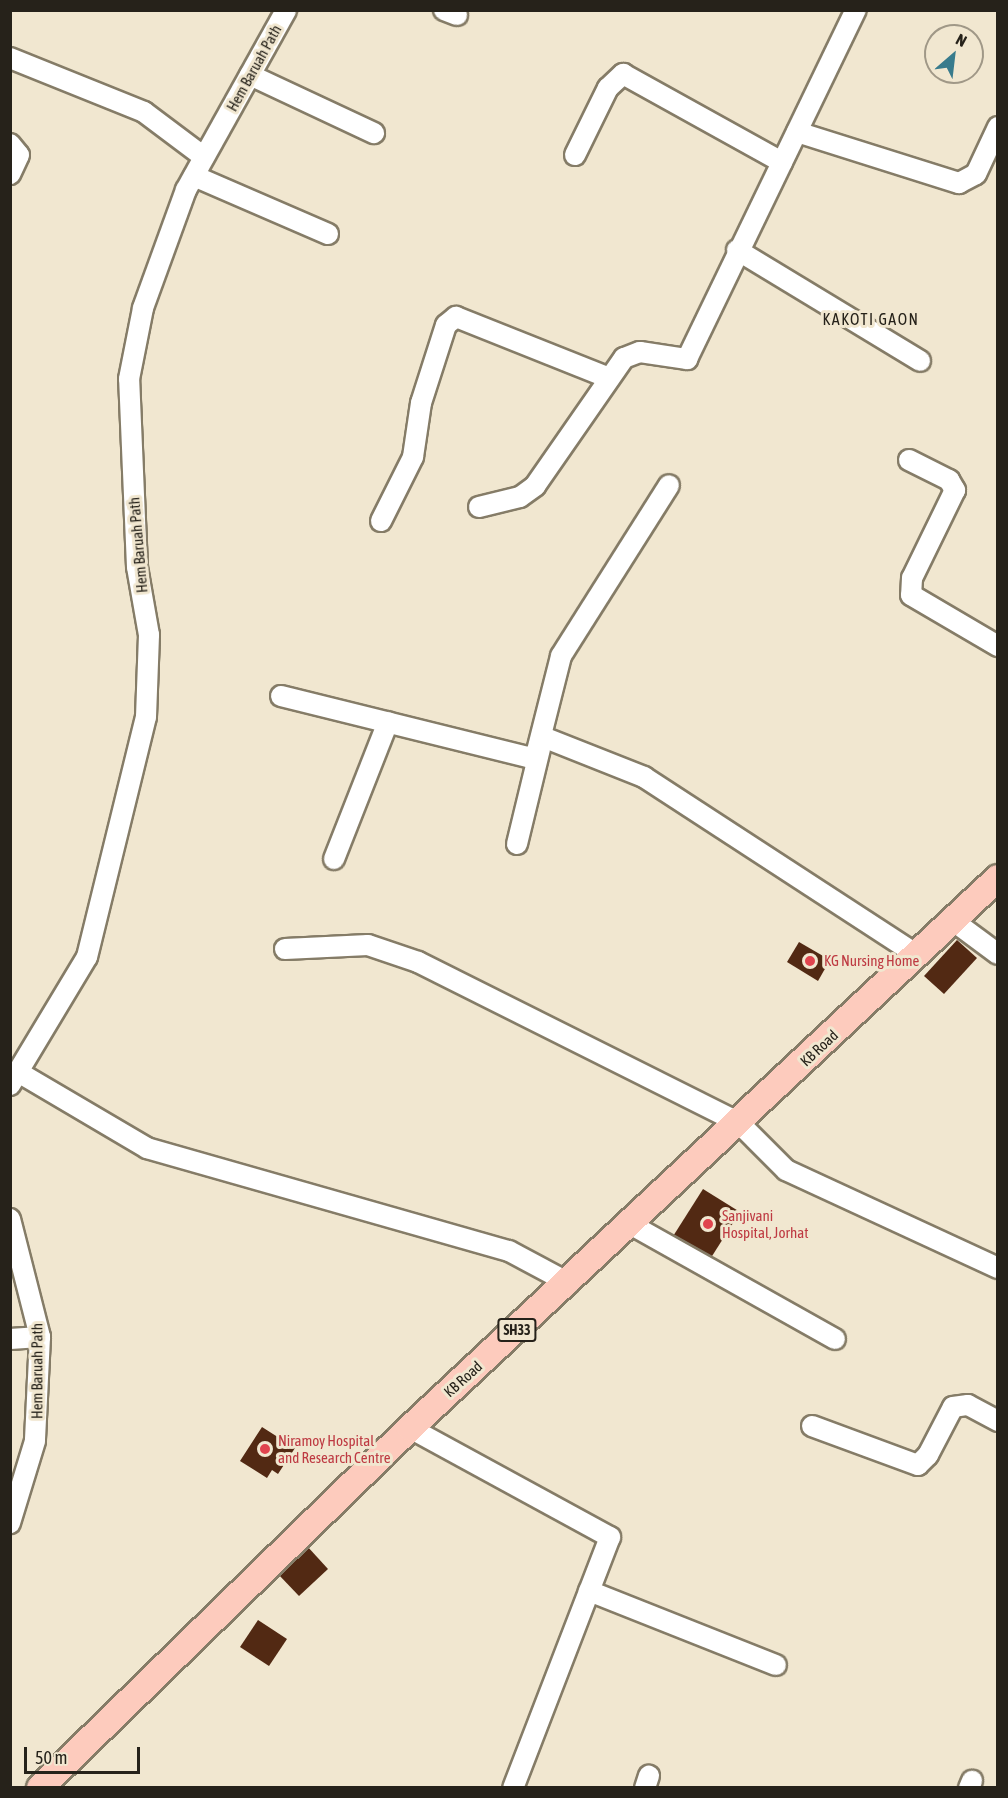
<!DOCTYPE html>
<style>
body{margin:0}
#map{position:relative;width:1008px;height:1798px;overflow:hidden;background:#f1e7d0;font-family:"Asap Condensed",sans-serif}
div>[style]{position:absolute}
.building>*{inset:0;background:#522913}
.roads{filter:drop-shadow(2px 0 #857c67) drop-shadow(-2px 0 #857c67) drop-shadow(0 2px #857c67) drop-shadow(0 -2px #857c67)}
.minor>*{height:20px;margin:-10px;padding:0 10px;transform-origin:10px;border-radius:10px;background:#fff}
.major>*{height:26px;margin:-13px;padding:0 13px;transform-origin:13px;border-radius:13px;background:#fdcbbd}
.dots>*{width:16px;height:16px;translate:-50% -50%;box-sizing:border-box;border:3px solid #f1e7d0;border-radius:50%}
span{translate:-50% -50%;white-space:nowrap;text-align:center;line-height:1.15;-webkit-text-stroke:6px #f1e7d0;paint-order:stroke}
.shield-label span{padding:2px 4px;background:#f1e7d0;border:2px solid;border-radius:4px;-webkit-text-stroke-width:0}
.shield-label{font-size:14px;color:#26221a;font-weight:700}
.street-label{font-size:15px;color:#26221a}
.health-label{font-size:15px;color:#be3a42}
.left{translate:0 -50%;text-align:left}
.neighbourhood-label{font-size:16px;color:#26221a;letter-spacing:1.5px}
.frame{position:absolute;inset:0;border:12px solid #26221a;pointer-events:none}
.north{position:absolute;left:924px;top:24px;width:60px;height:60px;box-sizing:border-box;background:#f1e7d0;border:2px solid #a09887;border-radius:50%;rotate:28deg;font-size:16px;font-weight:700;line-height:24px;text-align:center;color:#26221a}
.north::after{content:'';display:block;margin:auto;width:21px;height:27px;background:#387b8c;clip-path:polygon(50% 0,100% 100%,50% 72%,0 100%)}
.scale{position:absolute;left:24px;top:1747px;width:116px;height:27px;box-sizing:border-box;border:3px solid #26221a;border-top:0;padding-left:8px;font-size:18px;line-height:21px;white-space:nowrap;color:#26221a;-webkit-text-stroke:4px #f1e7d0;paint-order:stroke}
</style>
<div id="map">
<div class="building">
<i style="clip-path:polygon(957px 940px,977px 958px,944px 994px,924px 976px)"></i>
<i style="clip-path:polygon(799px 942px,830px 960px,818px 981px,787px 962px)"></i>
<i style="clip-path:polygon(703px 1189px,740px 1212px,707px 1264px,670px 1241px)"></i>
<i style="clip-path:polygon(262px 1427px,295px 1448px,278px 1474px,272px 1470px,267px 1478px,240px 1461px)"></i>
<i style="clip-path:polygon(307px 1546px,328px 1569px,299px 1596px,278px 1574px)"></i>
<i style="clip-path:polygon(258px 1620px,287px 1639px,269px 1666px,240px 1647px)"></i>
</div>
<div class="roads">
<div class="minor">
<i style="left:444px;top:10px;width:14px;rotate:21deg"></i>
<i style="left:10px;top:58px;width:144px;rotate:21.9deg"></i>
<i style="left:144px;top:112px;width:75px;rotate:36.9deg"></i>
<i style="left:250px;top:75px;width:137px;rotate:25.1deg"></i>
<i style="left:797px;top:132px;width:170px;rotate:17.5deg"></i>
<i style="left:959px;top:183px;width:19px;rotate:-28deg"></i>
<i style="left:976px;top:174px;width:52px;rotate:-64.9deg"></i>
<i style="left:10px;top:144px;width:14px;rotate:51deg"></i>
<i style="left:19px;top:155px;width:21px;rotate:115deg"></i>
<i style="left:575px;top:155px;width:75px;rotate:-63.8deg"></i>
<i style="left:608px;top:88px;width:21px;rotate:-43deg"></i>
<i style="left:623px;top:74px;width:182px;rotate:29deg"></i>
<i style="left:194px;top:176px;width:146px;rotate:23.4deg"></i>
<i style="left:737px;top:250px;width:214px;rotate:31.2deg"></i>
<i style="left:909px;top:460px;width:45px;rotate:26.6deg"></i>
<i style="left:949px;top:480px;width:12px;rotate:59deg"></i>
<i style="left:955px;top:490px;width:98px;rotate:116deg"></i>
<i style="left:912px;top:578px;width:17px;rotate:93deg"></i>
<i style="left:911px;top:595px;width:101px;rotate:30.4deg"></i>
<i style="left:479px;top:507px;width:42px;rotate:-13.7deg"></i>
<i style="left:520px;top:497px;width:19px;rotate:-36deg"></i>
<i style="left:535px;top:486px;width:156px;rotate:-55.2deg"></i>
<i style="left:624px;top:358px;width:17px;rotate:-21deg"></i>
<i style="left:640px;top:352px;width:48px;rotate:8.5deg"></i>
<i style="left:687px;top:359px;width:388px;rotate:-64.2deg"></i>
<i style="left:381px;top:521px;width:72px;rotate:-63.4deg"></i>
<i style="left:413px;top:457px;width:55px;rotate:-81.6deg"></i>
<i style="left:421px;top:403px;width:82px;rotate:-72.2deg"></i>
<i style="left:446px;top:325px;width:13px;rotate:-39deg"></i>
<i style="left:456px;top:317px;width:162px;rotate:21.7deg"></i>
<i style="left:281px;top:696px;width:254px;rotate:13.9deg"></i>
<i style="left:528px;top:757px;width:8px;rotate:-14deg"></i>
<i style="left:536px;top:755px;width:102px;rotate:-75.8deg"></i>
<i style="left:561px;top:656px;width:202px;rotate:-57.7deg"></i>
<i style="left:543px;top:737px;width:109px;rotate:21.6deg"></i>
<i style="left:644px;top:777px;width:326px;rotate:33.1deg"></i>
<i style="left:517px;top:844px;width:98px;rotate:-76.4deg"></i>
<i style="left:334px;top:859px;width:147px;rotate:-68.5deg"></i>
<i style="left:952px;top:920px;width:57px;rotate:36.5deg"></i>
<i style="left:285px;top:949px;width:83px;rotate:-2.8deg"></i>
<i style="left:368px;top:945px;width:53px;rotate:18.8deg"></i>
<i style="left:418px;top:962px;width:358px;rotate:26.6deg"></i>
<i style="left:738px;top:1122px;width:68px;rotate:45deg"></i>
<i style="left:786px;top:1170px;width:234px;rotate:24.8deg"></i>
<i style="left:18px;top:1072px;width:150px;rotate:30.5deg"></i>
<i style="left:147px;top:1148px;width:376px;rotate:15.9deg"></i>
<i style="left:509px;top:1251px;width:68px;rotate:28.1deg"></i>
<i style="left:10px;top:1085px;width:149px;rotate:-59deg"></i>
<i style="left:87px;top:957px;width:247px;rotate:-76.2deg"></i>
<i style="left:146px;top:717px;width:82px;rotate:-87.9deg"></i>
<i style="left:149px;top:635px;width:69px;rotate:-100deg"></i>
<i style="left:137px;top:567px;width:188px;rotate:-92.4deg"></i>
<i style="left:129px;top:379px;width:72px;rotate:-78.8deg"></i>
<i style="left:143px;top:308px;width:126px;rotate:-70deg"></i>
<i style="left:186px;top:190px;width:206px;rotate:-60.9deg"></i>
<i style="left:10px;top:1219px;width:122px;rotate:75.7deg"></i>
<i style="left:40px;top:1337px;width:104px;rotate:92.8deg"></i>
<i style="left:35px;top:1441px;width:86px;rotate:107deg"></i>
<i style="left:630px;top:1224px;width:235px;rotate:29.3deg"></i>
<i style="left:10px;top:1339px;width:30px;rotate:-4deg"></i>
<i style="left:812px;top:1426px;width:113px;rotate:20.2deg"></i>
<i style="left:918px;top:1465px;width:14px;rotate:-45deg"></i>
<i style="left:928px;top:1455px;width:54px;rotate:-62.5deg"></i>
<i style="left:953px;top:1407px;width:15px;rotate:-8deg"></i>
<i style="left:968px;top:1405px;width:34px;rotate:28deg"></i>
<i style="left:410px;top:1428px;width:228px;rotate:28.6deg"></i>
<i style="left:610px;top:1537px;width:269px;rotate:111.1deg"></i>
<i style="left:589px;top:1591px;width:201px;rotate:21.6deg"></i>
<i style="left:645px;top:1788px;width:13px;rotate:-72deg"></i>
<i style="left:969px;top:1788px;width:8px;rotate:-67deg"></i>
</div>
<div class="major">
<i style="left:40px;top:1788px;width:516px;rotate:-44.22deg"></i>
<i style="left:410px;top:1428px;width:805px;rotate:-43.09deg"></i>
</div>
</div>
<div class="dots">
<i style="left:810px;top:961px;background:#e0444e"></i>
<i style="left:708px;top:1224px;background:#e0444e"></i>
<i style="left:265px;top:1449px;background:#e0444e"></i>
</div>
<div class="shield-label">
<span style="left:517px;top:1330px">SH33</span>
</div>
<div class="street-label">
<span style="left:254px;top:68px;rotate:-61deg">Hem Baruah Path</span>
<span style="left:138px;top:545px;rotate:-95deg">Hem Baruah Path</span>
<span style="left:819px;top:1048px;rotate:-43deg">KB Road</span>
<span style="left:37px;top:1371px;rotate:-90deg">Hem Baruah Path</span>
<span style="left:463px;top:1379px;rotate:-42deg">KB Road</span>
</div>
<div class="health-label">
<span class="left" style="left:824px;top:961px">KG Nursing Home</span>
<span class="left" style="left:722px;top:1224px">Sanjivani<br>Hospital, Jorhat</span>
<span class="left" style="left:278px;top:1449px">Niramoy Hospital<br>and Research Centre</span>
</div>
<div class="neighbourhood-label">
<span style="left:871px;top:319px">KAKOTI GAON</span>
</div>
<div class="frame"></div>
<div class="north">N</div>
<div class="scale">50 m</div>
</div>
